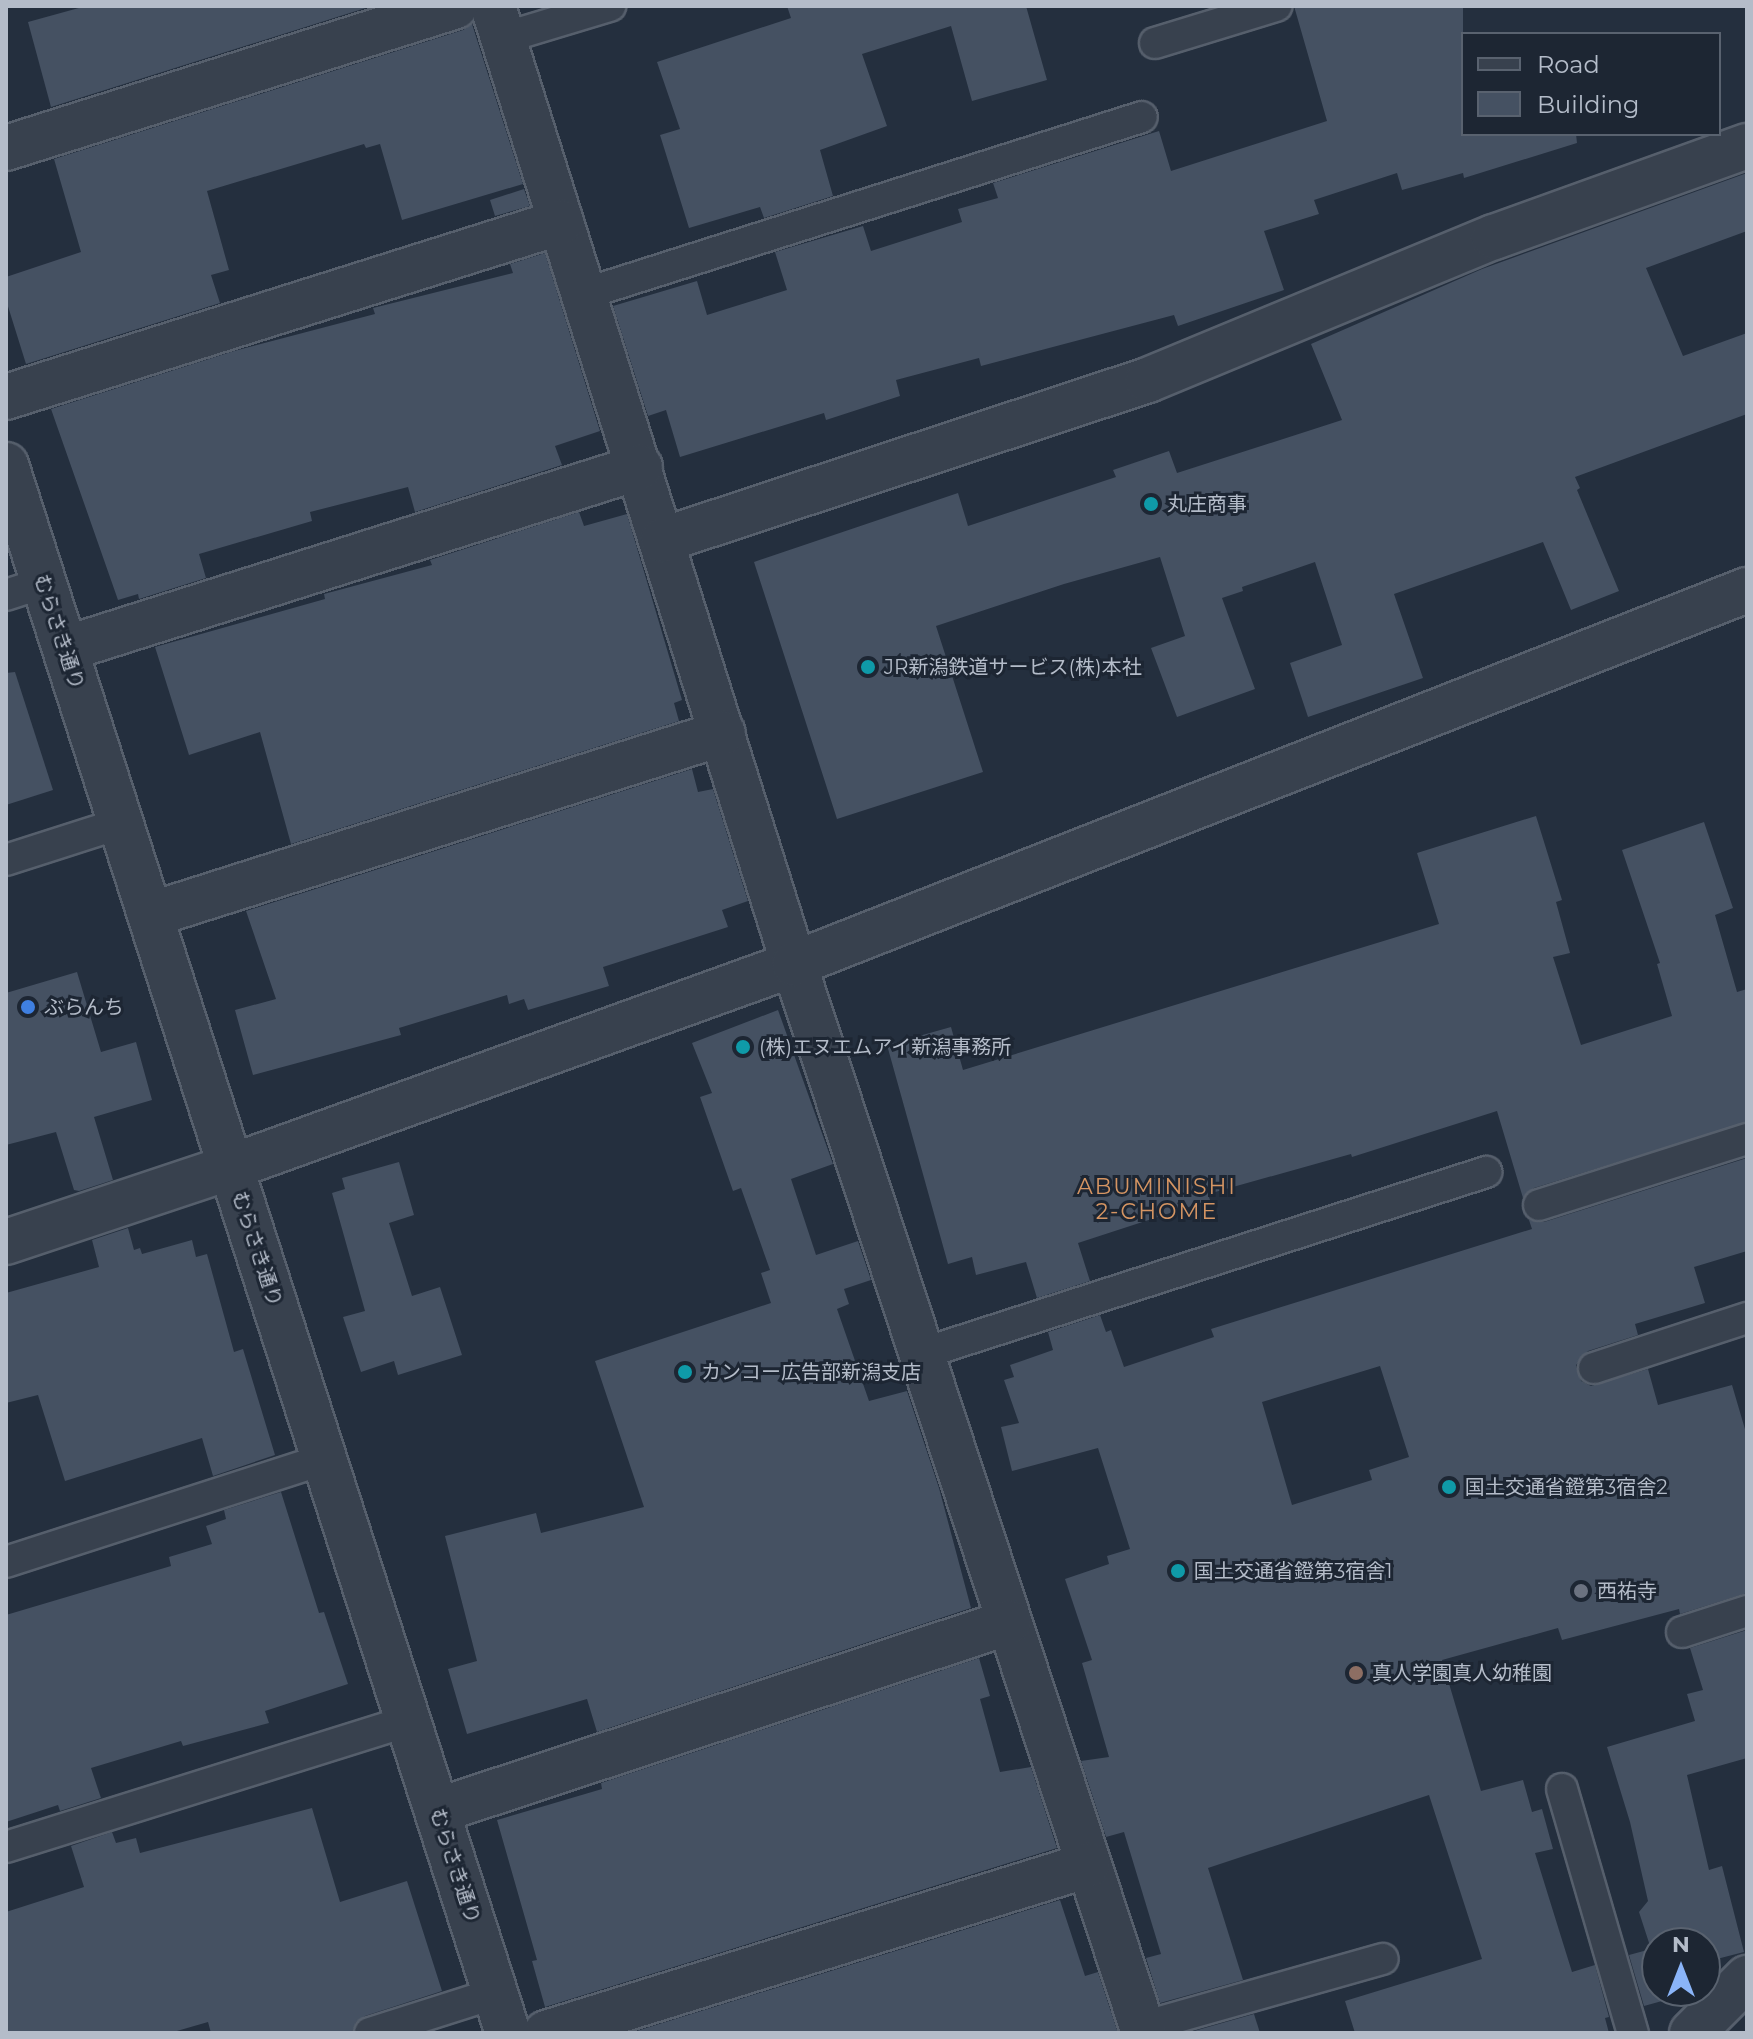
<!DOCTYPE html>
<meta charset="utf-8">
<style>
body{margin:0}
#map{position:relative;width:1753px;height:2039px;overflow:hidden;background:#242f3e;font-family:Montserrat,"Noto Sans JP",sans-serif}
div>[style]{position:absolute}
.building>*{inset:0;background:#455162}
.roads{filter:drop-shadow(2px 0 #565f6c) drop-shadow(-2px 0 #565f6c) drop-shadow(0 2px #565f6c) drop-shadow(0 -2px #565f6c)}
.service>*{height:30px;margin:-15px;padding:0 15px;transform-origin:15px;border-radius:15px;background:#38414e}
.minor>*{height:44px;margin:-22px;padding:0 22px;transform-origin:22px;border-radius:22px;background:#38414e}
.tertiary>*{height:44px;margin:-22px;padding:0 22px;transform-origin:22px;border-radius:22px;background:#38414e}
.dots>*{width:22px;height:22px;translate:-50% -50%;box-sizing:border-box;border:4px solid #1d2633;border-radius:50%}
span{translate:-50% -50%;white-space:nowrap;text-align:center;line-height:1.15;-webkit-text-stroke:6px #1d2633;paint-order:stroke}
.poi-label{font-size:20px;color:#b4bcc9}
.left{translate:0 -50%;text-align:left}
.street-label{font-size:20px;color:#b4bcc9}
.neighbourhood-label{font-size:22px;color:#d59563;letter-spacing:2px}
.frame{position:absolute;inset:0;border:8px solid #b4bcc9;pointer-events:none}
.legend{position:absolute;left:1461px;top:32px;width:260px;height:104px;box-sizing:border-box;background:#1d2633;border:2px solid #59626f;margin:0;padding:10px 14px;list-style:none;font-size:24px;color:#b4bcc9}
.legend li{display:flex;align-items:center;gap:16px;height:40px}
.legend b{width:40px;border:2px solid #59626f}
.north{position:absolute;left:1641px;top:1927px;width:80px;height:80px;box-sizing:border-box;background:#1d2633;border:2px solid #59626f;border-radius:50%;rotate:0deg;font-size:22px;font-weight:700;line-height:32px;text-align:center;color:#b4bcc9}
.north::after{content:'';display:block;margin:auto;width:28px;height:36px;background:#8ab4f8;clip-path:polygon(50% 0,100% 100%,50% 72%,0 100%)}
</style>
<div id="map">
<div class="building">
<i style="clip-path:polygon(86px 6px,372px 6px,51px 107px,28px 22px)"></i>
<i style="clip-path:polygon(787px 6px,1026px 6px,1047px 80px,972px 101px,951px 26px,862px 54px,887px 126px,820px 150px,833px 196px,764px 218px,760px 207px,689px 228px,660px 135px,680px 129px,657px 62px,791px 18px)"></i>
<i style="clip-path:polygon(1294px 6px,1463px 6px,1463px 134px,1576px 134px,1577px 143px,1464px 178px,1463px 173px,1402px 190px,1397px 173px,1314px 200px,1319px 214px,1264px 231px,1284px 290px,1178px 326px,1174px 315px,981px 366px,979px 358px,896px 380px,900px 396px,826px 420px,824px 413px,680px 457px,666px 410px,648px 416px,613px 306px,697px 281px,707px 315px,787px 290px,775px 252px,863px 226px,871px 251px,962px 222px,958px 209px,998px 198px,993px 183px,1159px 131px,1171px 171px,1327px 121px)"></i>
<i style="clip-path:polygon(472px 24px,523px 184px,402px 220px,380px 144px,366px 148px,364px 144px,207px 191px,229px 270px,211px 275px,220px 303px,26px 364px,6px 300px,6px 277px,81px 252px,54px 159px,463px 30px)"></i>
<i style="clip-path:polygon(1747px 173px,1747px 231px,1646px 268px,1683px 356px,1747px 333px,1747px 414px,1575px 477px,1580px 488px,1577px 490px,1619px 591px,1571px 610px,1543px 542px,1394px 594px,1423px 678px,1308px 717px,1290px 663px,1342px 645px,1315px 562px,1242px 587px,1243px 591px,1222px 598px,1255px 689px,1177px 717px,1151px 648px,1185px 636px,1160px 557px,1064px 584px,936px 626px,983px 772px,837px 819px,754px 562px,958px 493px,968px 526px,1116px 477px,1113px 470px,1169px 451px,1177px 473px,1342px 420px,1311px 344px,1482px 269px)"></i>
<i style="clip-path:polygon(524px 189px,530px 206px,495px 216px,490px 200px)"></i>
<i style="clip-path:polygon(545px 253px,600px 431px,555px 446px,562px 465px,415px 512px,408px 487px,310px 512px,312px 521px,199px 554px,206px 578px,139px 599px,138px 594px,118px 600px,51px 409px,234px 351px,375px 314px,373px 308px,513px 273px,510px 264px)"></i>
<i style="clip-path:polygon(579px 512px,584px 526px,627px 514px,682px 700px,674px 703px,679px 721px,291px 844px,260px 732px,189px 755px,155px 647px,325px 599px,324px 594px,432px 565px,430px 560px)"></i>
<i style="clip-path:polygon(15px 672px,53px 790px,6px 805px,6px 673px)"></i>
<i style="clip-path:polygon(692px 769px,698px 792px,713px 789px,748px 901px,722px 910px,728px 927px,603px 967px,609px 986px,528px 1010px,524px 999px,509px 1004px,507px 995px,399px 1028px,401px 1035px,253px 1075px,235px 1010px,276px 999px,246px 911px)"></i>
<i style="clip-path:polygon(1536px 816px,1562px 900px,1556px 902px,1570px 953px,1553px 957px,1581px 1045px,1672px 1016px,1657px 964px,1660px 963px,1622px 850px,1704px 822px,1733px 908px,1715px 915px,1737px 992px,1747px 989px,1747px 1122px,1534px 1188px,1523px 1198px,1497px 1111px,1352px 1157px,1351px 1154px,1208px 1194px,1210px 1200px,1078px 1243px,1090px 1281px,1037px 1298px,1026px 1262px,976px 1275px,972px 1257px,948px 1264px,887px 1045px,951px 1027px,963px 1070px,1439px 924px,1417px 853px)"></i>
<i style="clip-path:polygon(77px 972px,101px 1052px,136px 1042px,152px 1100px,94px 1117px,113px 1180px,79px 1191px,74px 1190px,56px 1132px,6px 1145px,6px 993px)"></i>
<i style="clip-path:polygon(778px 1010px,833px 1164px,791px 1179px,816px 1255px,858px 1241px,871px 1280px,844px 1289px,849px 1304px,837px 1309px,869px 1401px,907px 1391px,939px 1488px,971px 1608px,597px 1732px,587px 1699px,467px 1734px,448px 1669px,477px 1661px,445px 1536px,536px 1513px,541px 1533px,644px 1507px,595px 1361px,771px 1303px,761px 1273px,770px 1270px,741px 1188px,733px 1191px,700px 1097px,712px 1093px,692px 1043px)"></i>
<i style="clip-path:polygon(evenodd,1747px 1158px,1747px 1251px,1694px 1267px,1705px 1303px,1635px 1324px,1638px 1335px,1588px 1351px,1576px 1365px,1581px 1381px,1591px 1386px,1648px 1369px,1658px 1405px,1732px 1385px,1747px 1436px,1747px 1593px,1680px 1614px,1679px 1609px,1562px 1640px,1558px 1628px,1442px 1660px,1481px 1791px,1523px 1780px,1532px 1812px,1542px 1809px,1553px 1849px,1535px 1853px,1572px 1972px,1595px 1965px,1609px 2017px,1605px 2018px,1609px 2033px,1355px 2033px,1345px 2001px,1482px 1959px,1429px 1795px,1208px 1868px,1243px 1980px,1160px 2003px,1146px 1958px,1161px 1954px,1124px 1832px,1106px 1837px,1081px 1761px,1109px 1757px,1082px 1663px,1092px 1660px,1065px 1579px,1109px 1564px,1107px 1556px,1130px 1549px,1098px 1448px,1012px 1471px,1001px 1427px,1019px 1423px,1004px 1380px,1014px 1377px,1010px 1365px,1053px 1350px,1048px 1332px,1100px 1315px,1106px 1332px,1111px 1330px,1124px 1367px,1214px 1337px,1211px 1329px,1532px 1229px,1529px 1220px,1544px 1222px,1747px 1158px,1380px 1366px,1409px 1457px,1369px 1470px,1372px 1480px,1292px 1505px,1262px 1402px,1380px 1366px)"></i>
<i style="clip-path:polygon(399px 1162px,414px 1215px,389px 1223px,412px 1296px,440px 1287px,462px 1355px,398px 1375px,394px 1361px,361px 1372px,343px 1317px,365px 1311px,332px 1193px,345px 1189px,342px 1178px)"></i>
<i style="clip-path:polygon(128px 1228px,134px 1250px,140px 1248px,142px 1254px,192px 1240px,196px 1257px,207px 1254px,234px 1352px,243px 1349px,275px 1455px,213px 1476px,202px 1438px,65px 1481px,38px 1395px,6px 1403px,6px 1293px,99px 1267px,92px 1240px)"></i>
<i style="clip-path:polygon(281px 1492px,319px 1613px,324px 1612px,348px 1684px,265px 1711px,269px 1723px,183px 1746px,181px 1741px,91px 1768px,101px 1798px,60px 1811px,58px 1805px,6px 1822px,6px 1615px,171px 1566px,169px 1557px,212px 1544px,206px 1526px,226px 1519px,224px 1510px)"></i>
<i style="clip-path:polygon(1747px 1630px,1747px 1758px,1687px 1775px,1709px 1870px,1722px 1866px,1744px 1952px,1709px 1961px,1712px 1972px,1705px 1974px,1705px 1943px,1657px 1943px,1657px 1991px,1679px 1991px,1680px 1996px,1644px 2006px,1629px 1955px,1651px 1949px,1639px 1912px,1648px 1901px,1630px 1822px,1607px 1747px,1695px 1721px,1687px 1694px,1703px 1690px,1690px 1648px)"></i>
<i style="clip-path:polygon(979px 1658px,990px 1696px,980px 1699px,1000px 1772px,1031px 1767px,1057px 1848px,545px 2007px,532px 1961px,537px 1960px,497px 1820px,602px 1789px,601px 1783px)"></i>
<i style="clip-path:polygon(312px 1808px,340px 1902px,407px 1881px,442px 1991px,365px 2016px,356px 2022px,352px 2033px,211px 2033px,208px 2022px,170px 2033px,6px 2033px,6px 1912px,84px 1887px,71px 1846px,112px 1832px,116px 1843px,136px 1838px,140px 1853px)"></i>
<i style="clip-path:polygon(1060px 1900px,1085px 1976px,1098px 1972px,1118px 2033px,630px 2033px)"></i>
<i style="clip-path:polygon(1254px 2014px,1260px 2033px,1187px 2033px)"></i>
</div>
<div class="roads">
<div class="service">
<i style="left:503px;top:38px;width:112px;rotate:-16.7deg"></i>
<i style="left:1155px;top:43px;width:127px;rotate:-17deg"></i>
<i style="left:584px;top:294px;width:585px;rotate:-17.6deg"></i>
<i style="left:6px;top:595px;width:40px;rotate:-18deg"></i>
<i style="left:6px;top:860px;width:121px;rotate:-17.8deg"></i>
<i style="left:1539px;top:1205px;width:218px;rotate:-17.6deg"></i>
<i style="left:921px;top:1354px;width:594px;rotate:-17.85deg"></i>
<i style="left:1594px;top:1368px;width:161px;rotate:-18.1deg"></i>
<i style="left:6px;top:1562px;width:334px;rotate:-17.9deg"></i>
<i style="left:1682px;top:1632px;width:68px;rotate:-17.9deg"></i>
<i style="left:1562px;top:1789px;width:254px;rotate:73.8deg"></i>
<i style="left:6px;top:1847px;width:421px;rotate:-17.4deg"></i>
<i style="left:1142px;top:2027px;width:250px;rotate:-15.8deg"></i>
<i style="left:370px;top:2033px;width:132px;rotate:-17.6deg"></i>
</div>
<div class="minor">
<i style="left:493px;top:6px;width:1004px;rotate:72.56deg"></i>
<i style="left:794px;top:964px;width:1125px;rotate:71.87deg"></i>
<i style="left:6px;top:148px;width:471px;rotate:-17.5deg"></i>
<i style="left:6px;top:397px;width:582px;rotate:-17.5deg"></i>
<i style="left:663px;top:540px;width:511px;rotate:-18.26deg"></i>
<i style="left:1148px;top:380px;width:374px;rotate:-22.5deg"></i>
<i style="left:1494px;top:237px;width:269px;rotate:-19.8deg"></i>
<i style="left:65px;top:649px;width:603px;rotate:-17.56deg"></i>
<i style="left:150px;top:915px;width:601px;rotate:-17.62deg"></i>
<i style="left:6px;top:1242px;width:237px;rotate:-18.4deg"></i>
<i style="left:231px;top:1167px;width:598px;rotate:-19.83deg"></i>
<i style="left:794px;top:964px;width:1024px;rotate:-21.43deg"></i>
<i style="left:437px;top:1811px;width:602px;rotate:-18.28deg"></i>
<i style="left:546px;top:2033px;width:567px;rotate:-17.22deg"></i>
<i style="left:1692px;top:2033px;width:78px;rotate:-45deg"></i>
</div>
<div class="tertiary">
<i style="left:6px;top:465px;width:1646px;rotate:72.25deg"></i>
</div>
</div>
<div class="dots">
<i style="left:1151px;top:504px;background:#0f9aa8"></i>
<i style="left:868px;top:667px;background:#0f9aa8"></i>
<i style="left:28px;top:1007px;background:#3f7fe0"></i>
<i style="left:743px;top:1047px;background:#0f9aa8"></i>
<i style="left:685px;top:1372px;background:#0f9aa8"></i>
<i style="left:1449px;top:1487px;background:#0f9aa8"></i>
<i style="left:1178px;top:1571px;background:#0f9aa8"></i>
<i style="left:1581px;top:1591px;background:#6b7280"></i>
<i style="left:1356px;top:1673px;background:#8d6e63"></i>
</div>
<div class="poi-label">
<span class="left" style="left:1167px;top:504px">丸庄商事</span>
<span class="left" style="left:884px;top:667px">JR新潟鉄道サービス(株)本社</span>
<span class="left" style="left:44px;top:1007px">ぶらんち</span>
<span class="left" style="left:759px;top:1047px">(株)エヌエムアイ新潟事務所</span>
<span class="left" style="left:701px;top:1372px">カンコー広告部新潟支店</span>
<span class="left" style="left:1465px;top:1487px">国土交通省鐙第3宿舎2</span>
<span class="left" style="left:1194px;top:1571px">国土交通省鐙第3宿舎1</span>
<span class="left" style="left:1597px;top:1591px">西祐寺</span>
<span class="left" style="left:1372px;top:1673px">真人学園真人幼稚園</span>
</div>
<div class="street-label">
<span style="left:59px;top:632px;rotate:72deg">むらさき通り</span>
<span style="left:257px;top:1249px;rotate:72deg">むらさき通り</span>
<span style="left:455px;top:1866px;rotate:72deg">むらさき通り</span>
</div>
<div class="neighbourhood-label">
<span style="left:1157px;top:1199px">ABUMINISHI<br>2-CHOME</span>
</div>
<div class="frame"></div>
<ul class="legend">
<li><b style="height:10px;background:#38414e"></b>Road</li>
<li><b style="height:22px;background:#455162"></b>Building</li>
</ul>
<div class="north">N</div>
</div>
